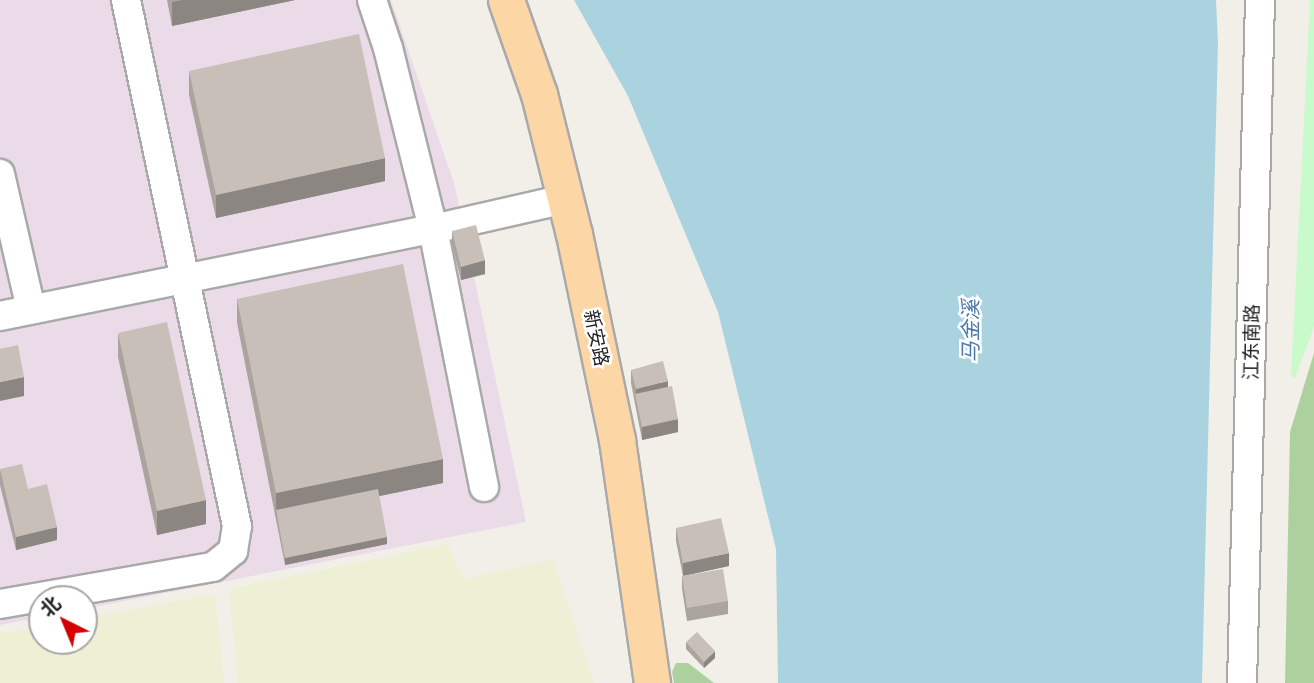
<!DOCTYPE html>
<meta charset="utf-8">
<style>
body{margin:0}
#map{position:relative;width:1314px;height:683px;overflow:hidden;background:#f2efe9;font-family:Ubuntu,"Noto Sans SC",sans-serif}
div>[style]{position:absolute}
.industrial>*{inset:0;background:#ebdbe8}
.farmland>*{inset:0;background:#eef0d5}
.forest>*{inset:0;background:#add19e}
.park>*{inset:0;background:#c8facc}
.water>*{inset:0;background:#aad3df}
.roads{filter:drop-shadow(2px 0 #a9a9a9) drop-shadow(-2px 0 #a9a9a9) drop-shadow(0 2px #a9a9a9) drop-shadow(0 -2px #a9a9a9)}
.minor>*{height:28px;margin:-14px;padding:0 14px;transform-origin:14px;border-radius:14px;background:#fff}
.major>*{height:35px;margin:-17.5px;padding:0 17.5px;transform-origin:17.5px;border-radius:17.5px;background:#fcd6a4}
.wall>*{inset:0;background:#aba49e}
.shaded-wall>*{inset:0;background:#8b8681}
.building>*{inset:0;background:#c7bfb8}
span{translate:-50% -50%;white-space:nowrap;text-align:center;line-height:1.15;-webkit-text-stroke:5px #fff;paint-order:stroke}
.street-label{font-size:19px;color:#222}
.water-label{font-size:21px;color:#4a7aab;font-style:italic}
.north{position:absolute;left:28px;top:585px;width:70px;height:70px;box-sizing:border-box;background:#fff;border:2px solid #a7a7a7;border-radius:50%;rotate:317deg;font-size:19px;font-weight:700;line-height:28px;text-align:center;color:#222}
.north::after{content:'';display:block;margin:auto;width:24px;height:32px;background:#d40000;clip-path:polygon(50% 0,100% 100%,50% 72%,0 100%)}
</style>
<div id="map">
<div class="industrial">
<i style="clip-path:polygon(0 0,391px 0,454px 183px,526px 522px,84px 609px,84px 599px,42px 599px,42px 617px,0 625px)"></i>
</div>
<div class="farmland">
<i style="clip-path:polygon(448px 544px,464px 579px,553px 559px,594px 683px,238px 683px,229px 589px)"></i>
<i style="clip-path:polygon(215px 594px,224px 683px,0 683px,0 633px,42px 626px,42px 641px,84px 641px,84px 618px)"></i>
</div>
<div class="forest">
<i style="clip-path:polygon(1314px 353px,1314px 683px,1285px 683px,1290px 432px)"></i>
<i style="clip-path:polygon(676px 663px,688px 663px,714px 683px,674px 683px,672px 672px)"></i>
</div>
<div class="park">
<i style="clip-path:polygon(1310px 0,1314px 0,1314px 327px,1295px 378px,1291px 376px)"></i>
</div>
<div class="water">
<i style="clip-path:polygon(574px 0,1216px 0,1218px 43px,1202px 683px,778px 683px,776px 549px,718px 312px,628px 96px)"></i>
</div>
<div class="roads">
<div class="minor">
<i style="left:372px;top:0;width:51px;rotate:71.6deg"></i>
<i style="left:388px;top:48px;width:187px;rotate:76deg"></i>
<i style="left:433px;top:229px;width:263px;rotate:78.8deg"></i>
<i style="left:0;top:174px;width:139px;rotate:77.1deg"></i>
<i style="left:0;top:316px;width:442px;rotate:-11.4deg"></i>
<i style="left:433px;top:229px;width:135px;rotate:-12.8deg"></i>
<i style="left:0;top:604px;width:216px;rotate:-9.9deg"></i>
<i style="left:213px;top:567px;width:26px;rotate:-39deg"></i>
<i style="left:233px;top:551px;width:25px;rotate:-81deg"></i>
<i style="left:237px;top:526px;width:538px;rotate:-101.92deg"></i>
<i style="left:1242px;top:683px;width:683px;rotate:-88.49deg"></i>
</div>
<div class="major">
<i style="left:506px;top:0;width:100px;rotate:70.7deg"></i>
<i style="left:539px;top:94px;width:144px;rotate:76deg"></i>
<i style="left:574px;top:234px;width:210px;rotate:78.2deg"></i>
<i style="left:617px;top:440px;width:246px;rotate:81.8deg"></i>
</div>
</div>
<div class="wall">
<i style="clip-path:polygon(167px 0,295px 0,172px 26px)"></i>
<i style="clip-path:polygon(189px 71px,385px 181px,216px 218px,189px 95px)"></i>
<i style="clip-path:polygon(452px 231px,485px 274px,461px 280px,452px 244px)"></i>
<i style="clip-path:polygon(237px 299px,443px 483px,379px 496px,387px 544px,285px 565px,237px 323px)"></i>
<i style="clip-path:polygon(118px 333px,206px 524px,157px 535px,118px 357px)"></i>
<i style="clip-path:polygon(631px 370px,668px 387px,678px 432px,642px 440px,631px 383px)"></i>
<i style="clip-path:polygon(0 469px,28px 489px,57px 540px,16px 550px,0 485px)"></i>
<i style="clip-path:polygon(676px 528px,729px 566px,683px 576px,676px 541px)"></i>
<i style="clip-path:polygon(682px 576px,728px 601px,728px 614px,687px 621px,682px 589px)"></i>
<i style="clip-path:polygon(686px 642px,715px 658px,704px 668px,686px 649px)"></i>
</div>
<div class="shaded-wall">
<i style="clip-path:polygon(182px 0,295px 0,172px 26px,172px 2px)"></i>
<i style="clip-path:polygon(385px 158px,385px 181px,216px 218px,216px 195px)"></i>
<i style="clip-path:polygon(485px 260px,485px 274px,461px 280px,461px 267px)"></i>
<i style="clip-path:polygon(24px 377px,24px 396px,0 401px,0 382px)"></i>
<i style="clip-path:polygon(668px 381px,668px 394px,636px 396px,636px 389px)"></i>
<i style="clip-path:polygon(678px 419px,678px 432px,642px 440px,642px 427px)"></i>
<i style="clip-path:polygon(443px 459px,443px 483px,277px 517px,276px 510px,276px 493px)"></i>
<i style="clip-path:polygon(206px 500px,206px 524px,157px 535px,157px 511px)"></i>
<i style="clip-path:polygon(57px 527px,57px 540px,16px 550px,16px 537px)"></i>
<i style="clip-path:polygon(387px 537px,387px 544px,285px 565px,285px 558px)"></i>
<i style="clip-path:polygon(729px 553px,729px 566px,683px 576px,683px 563px)"></i>
<i style="clip-path:polygon(715px 651px,715px 658px,704px 668px,704px 662px)"></i>
</div>
<div class="building">
<i style="clip-path:polygon(359px 34px,385px 158px,216px 195px,189px 71px)"></i>
<i style="clip-path:polygon(476px 225px,485px 260px,461px 267px,452px 231px)"></i>
<i style="clip-path:polygon(403px 264px,443px 459px,276px 493px,237px 299px)"></i>
<i style="clip-path:polygon(167px 322px,206px 500px,157px 511px,118px 333px)"></i>
<i style="clip-path:polygon(18px 345px,24px 377px,0 382px,0 349px)"></i>
<i style="clip-path:polygon(663px 361px,668px 381px,636px 389px,631px 370px)"></i>
<i style="clip-path:polygon(672px 386px,678px 419px,642px 427px,635px 394px)"></i>
<i style="clip-path:polygon(22px 464px,28px 489px,47px 484px,57px 527px,16px 537px,0 469px)"></i>
<i style="clip-path:polygon(378px 489px,387px 537px,285px 558px,276px 510px)"></i>
<i style="clip-path:polygon(721px 518px,729px 553px,683px 563px,676px 528px)"></i>
<i style="clip-path:polygon(723px 569px,728px 601px,687px 608px,682px 576px)"></i>
<i style="clip-path:polygon(697px 632px,715px 651px,704px 662px,686px 642px)"></i>
</div>
<div class="street-label">
<span style="left:596px;top:338px;rotate:78deg">新安路</span>
<span style="left:1252px;top:342px;rotate:-89deg">江东南路</span>
</div>
<div class="water-label">
<span style="left:970px;top:331px;rotate:-90deg">马金溪</span>
</div>
<div class="north">北</div>
</div>
